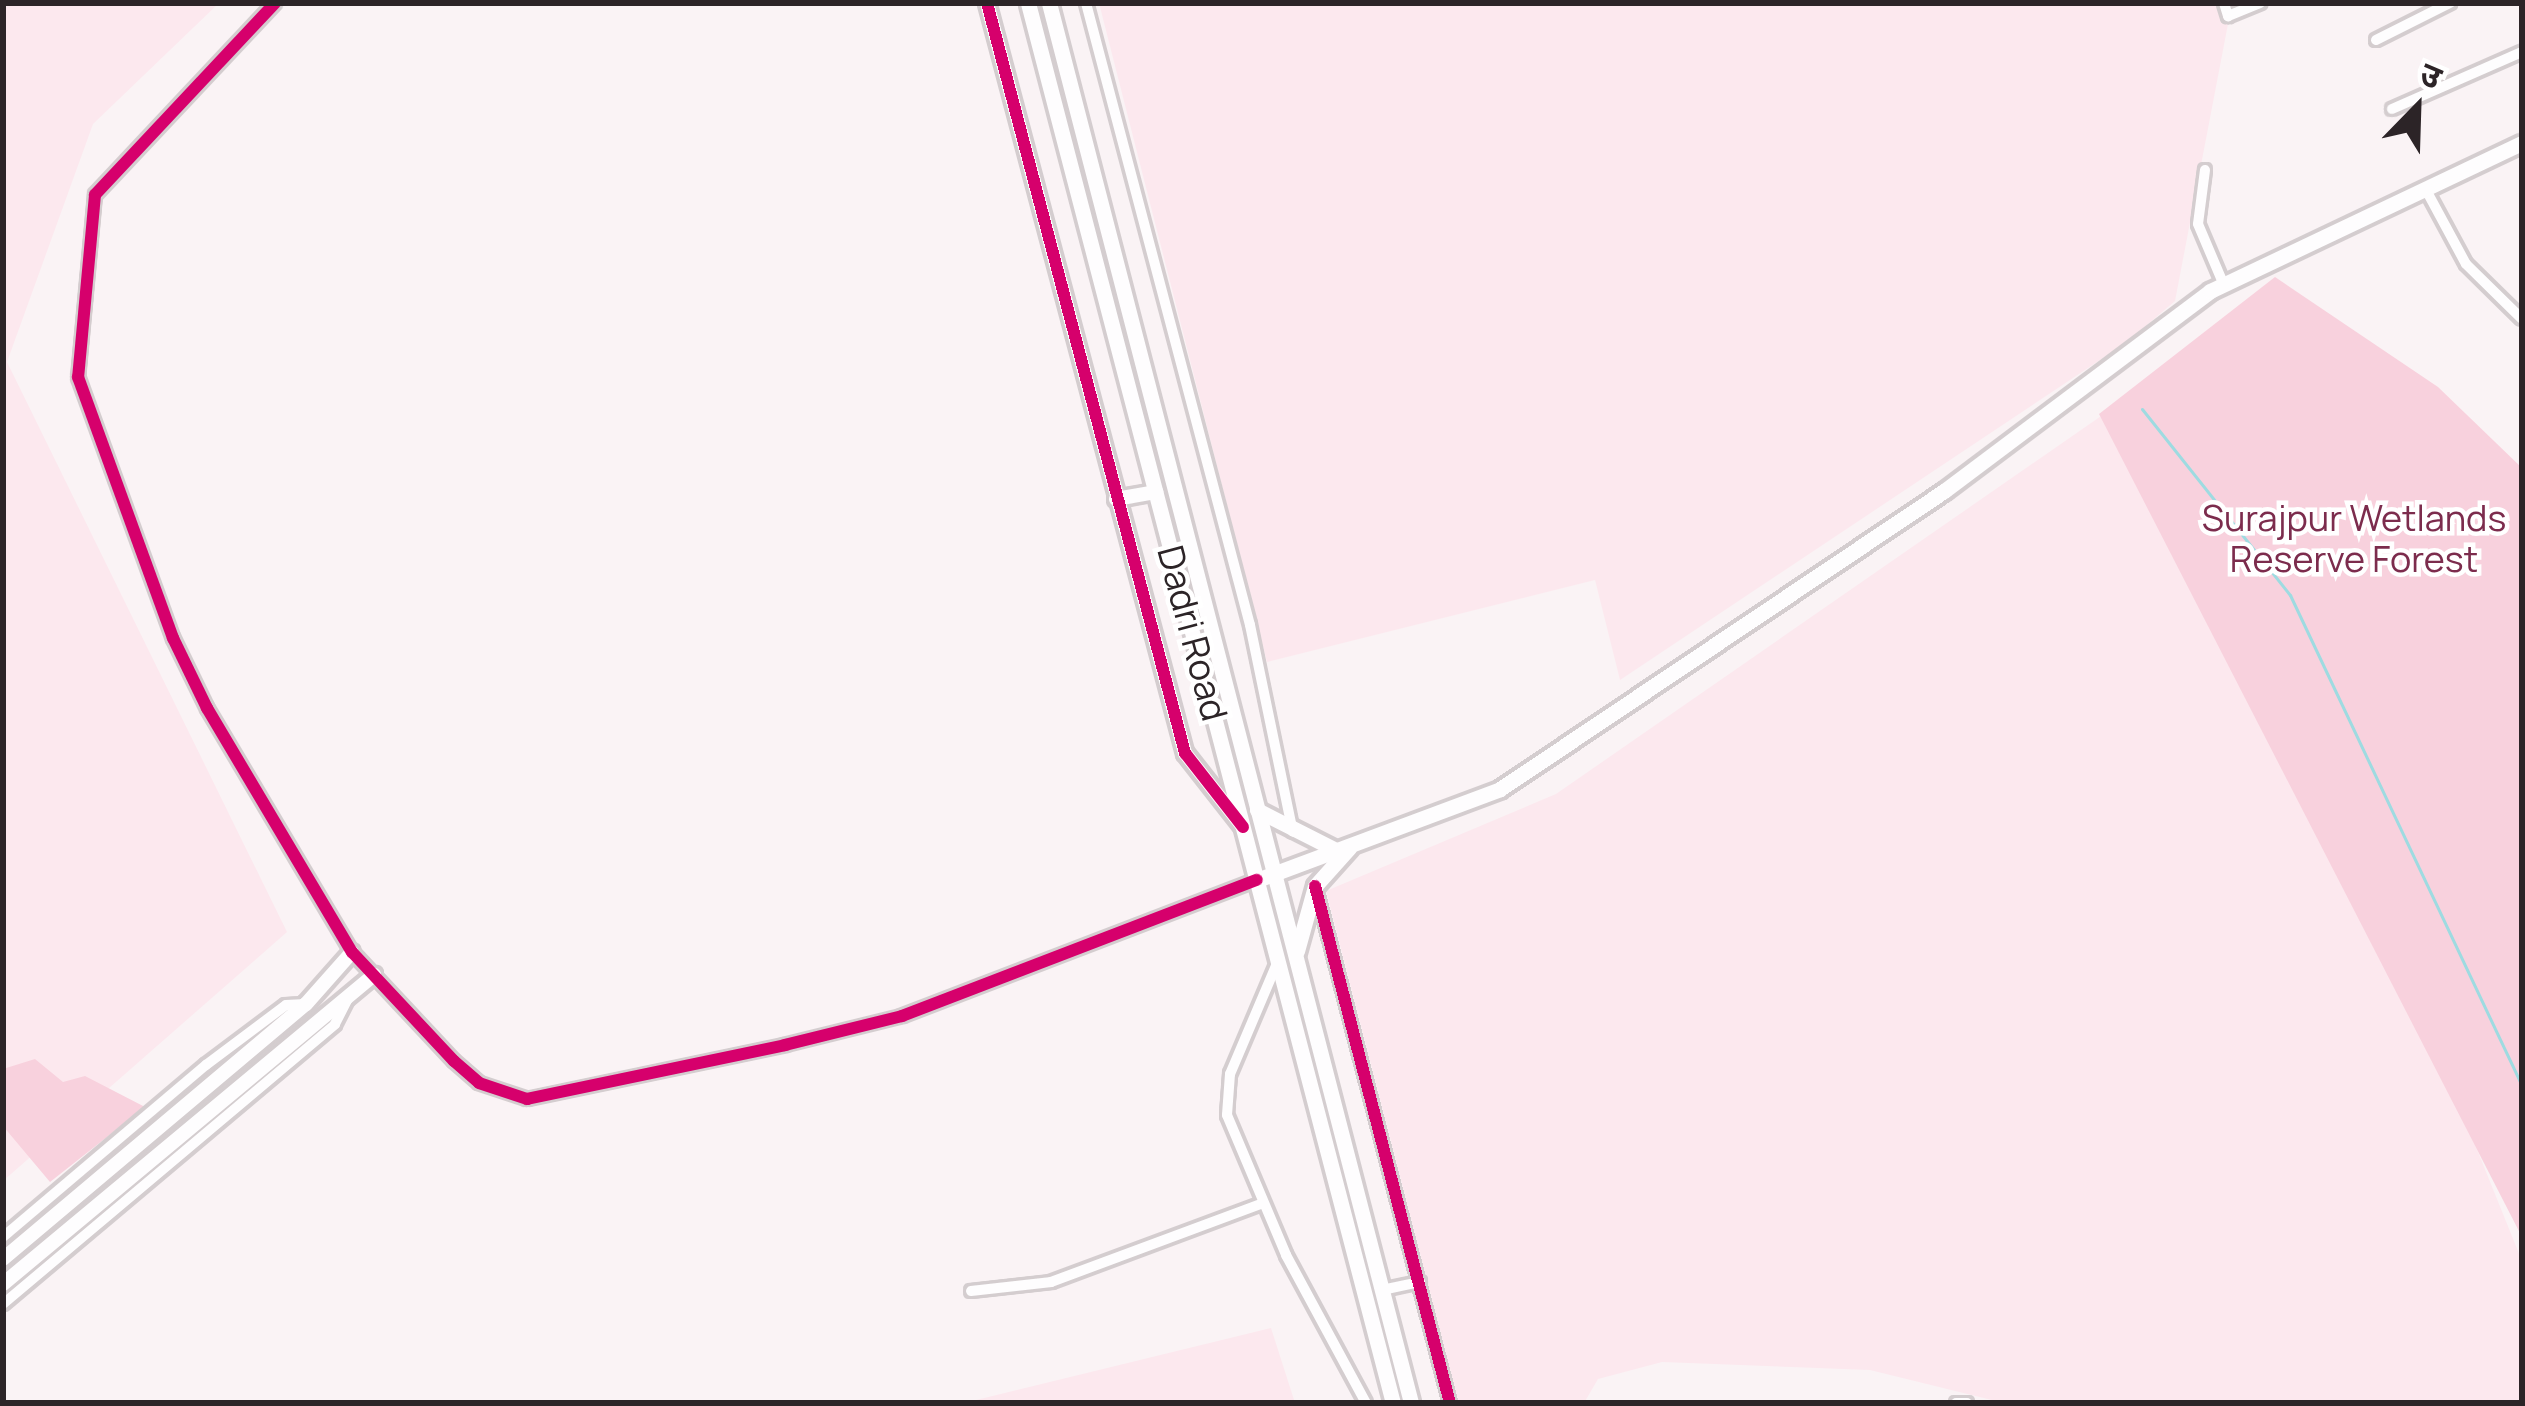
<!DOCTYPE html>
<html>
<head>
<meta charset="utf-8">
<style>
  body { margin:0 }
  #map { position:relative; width:2525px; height:1406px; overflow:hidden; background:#faf3f5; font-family:Manrope,"Noto Sans Devanagari",sans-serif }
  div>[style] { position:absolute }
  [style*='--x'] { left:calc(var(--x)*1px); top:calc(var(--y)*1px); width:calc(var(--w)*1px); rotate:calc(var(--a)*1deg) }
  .built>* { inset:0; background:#fce8ee }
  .green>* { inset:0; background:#f8d1dd }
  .stream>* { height:3px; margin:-1.5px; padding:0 1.5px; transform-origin:1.5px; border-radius:1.5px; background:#9edbe1 }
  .roads { filter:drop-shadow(3px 0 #d4cdcf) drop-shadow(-3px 0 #d4cdcf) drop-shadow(0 3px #d4cdcf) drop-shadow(0 -3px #d4cdcf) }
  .minor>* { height:10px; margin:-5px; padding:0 5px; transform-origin:5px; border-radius:5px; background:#fefdfe }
  .tertiary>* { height:14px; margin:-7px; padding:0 7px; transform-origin:7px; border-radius:7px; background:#fefdfe }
  .secondary>* { height:15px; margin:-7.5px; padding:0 7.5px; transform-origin:7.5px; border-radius:7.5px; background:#fefdfe }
  .cycleway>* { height:12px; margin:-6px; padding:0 6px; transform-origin:6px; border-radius:6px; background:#d6006c }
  span { translate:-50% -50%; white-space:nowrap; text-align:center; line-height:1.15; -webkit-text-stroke:9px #fff; paint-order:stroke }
  .park-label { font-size:36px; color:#7c2c4d }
  .street-label { font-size:36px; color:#2c2427 }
  .frame { position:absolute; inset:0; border:6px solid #2c2427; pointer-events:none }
  .north { position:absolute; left:2357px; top:48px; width:120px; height:120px; -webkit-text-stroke:9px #fff; paint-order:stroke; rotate:23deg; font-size:33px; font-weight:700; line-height:48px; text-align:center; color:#2c2427 }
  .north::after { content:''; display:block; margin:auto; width:42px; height:54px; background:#2c2427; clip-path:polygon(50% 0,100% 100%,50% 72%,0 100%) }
</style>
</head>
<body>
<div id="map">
  <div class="built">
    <div style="clip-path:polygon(3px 3px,219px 3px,93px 124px,7px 362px,287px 932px,3px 1181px)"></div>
    <div style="clip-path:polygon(1099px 3px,2232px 3px,2175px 301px,2127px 342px,1620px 680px,1595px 580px,1267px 662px)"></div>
    <div style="clip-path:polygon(2117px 405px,2253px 594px,2522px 1261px,2522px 1403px,2004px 1403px,1870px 1370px,1662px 1362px,1598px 1379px,1584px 1403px,1459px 1403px,1326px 891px,1556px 794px)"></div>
    <div style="clip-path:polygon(1271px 1328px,1295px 1403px,964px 1403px)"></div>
  </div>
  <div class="green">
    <div style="clip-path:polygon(2275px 277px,2438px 387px,2522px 468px,2522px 1237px,2099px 414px)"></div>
    <div style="clip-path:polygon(35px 1059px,63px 1082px,85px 1076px,145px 1107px,50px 1182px,3px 1126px,3px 1069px)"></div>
  </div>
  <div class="stream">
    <div style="--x:2142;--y:409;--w:238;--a:51.5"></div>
    <div style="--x:2290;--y:595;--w:543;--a:64.71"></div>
  </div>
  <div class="roads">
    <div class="minor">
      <div style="--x:275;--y:3;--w:263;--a:133.2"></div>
      <div style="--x:95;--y:195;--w:183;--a:95.3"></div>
      <div style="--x:78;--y:377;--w:278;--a:70"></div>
      <div style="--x:173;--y:638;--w:78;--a:64.1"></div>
      <div style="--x:207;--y:708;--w:284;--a:59.3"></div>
      <div style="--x:352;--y:952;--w:149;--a:46.9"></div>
      <div style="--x:454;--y:1061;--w:33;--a:41"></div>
      <div style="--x:479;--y:1083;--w:51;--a:18.4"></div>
      <div style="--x:527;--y:1099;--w:264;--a:-11.8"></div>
      <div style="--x:785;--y:1045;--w:121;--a:-13.9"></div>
      <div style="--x:902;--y:1016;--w:380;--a:-21"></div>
      <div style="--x:1086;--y:3;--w:643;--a:75.23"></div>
      <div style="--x:1250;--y:625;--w:211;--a:78.3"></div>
      <div style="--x:2224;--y:3;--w:14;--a:73"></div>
      <div style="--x:2228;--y:16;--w:35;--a:-22"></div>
      <div style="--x:2376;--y:40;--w:83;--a:-26.6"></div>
      <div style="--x:2392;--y:109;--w:142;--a:-23.7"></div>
      <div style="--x:2205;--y:170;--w:54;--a:97.4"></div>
      <div style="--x:2198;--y:224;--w:64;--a:67"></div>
      <div style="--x:2425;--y:188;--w:86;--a:61.7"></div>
      <div style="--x:2466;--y:264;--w:78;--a:44.5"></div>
      <div style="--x:1316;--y:889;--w:531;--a:75.39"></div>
      <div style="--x:1278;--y:961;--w:123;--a:113"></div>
      <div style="--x:1230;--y:1074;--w:41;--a:94.2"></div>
      <div style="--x:1227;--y:1115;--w:152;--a:67.1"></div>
      <div style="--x:1286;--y:1255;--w:168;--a:61.6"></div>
      <div style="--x:3;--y:1237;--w:266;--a:-40.3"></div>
      <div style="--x:206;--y:1065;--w:100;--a:-36.9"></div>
      <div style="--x:286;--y:1005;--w:20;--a:-3"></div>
      <div style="--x:1382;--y:1290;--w:39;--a:-12"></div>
      <div style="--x:971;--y:1291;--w:81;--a:-6.4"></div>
      <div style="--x:1051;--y:1282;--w:224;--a:-20.4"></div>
      <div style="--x:3;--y:1304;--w:434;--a:-40.1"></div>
      <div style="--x:335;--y:1024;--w:30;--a:-63"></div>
      <div style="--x:1956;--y:1403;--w:11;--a:0"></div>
    </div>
    <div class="tertiary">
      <div style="--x:987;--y:3;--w:776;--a:75.21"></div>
      <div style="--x:1185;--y:753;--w:94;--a:51.9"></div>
      <div style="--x:1116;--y:499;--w:41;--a:-9.9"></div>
      <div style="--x:3;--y:1259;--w:396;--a:-40.1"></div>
      <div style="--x:306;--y:1004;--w:69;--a:-48.5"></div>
      <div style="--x:3;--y:1284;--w:483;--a:-39.8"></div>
    </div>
    <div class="secondary">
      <div style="--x:1028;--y:3;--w:1447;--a:75.39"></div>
      <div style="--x:1049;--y:3;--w:1446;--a:75.5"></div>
      <div style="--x:1257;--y:810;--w:86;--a:26.9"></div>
      <div style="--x:1257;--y:880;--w:259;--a:-20.5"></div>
      <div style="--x:1500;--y:789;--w:535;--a:-33.87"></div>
      <div style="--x:1944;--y:491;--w:333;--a:-36.9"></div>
      <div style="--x:2210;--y:291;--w:345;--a:-25.4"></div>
      <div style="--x:1297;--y:951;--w:67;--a:-74.5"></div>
      <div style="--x:1315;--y:886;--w:52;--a:-48.1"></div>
    </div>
  </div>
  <div class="cycleway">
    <div style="--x:275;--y:3;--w:263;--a:133.2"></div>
    <div style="--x:95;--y:195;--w:183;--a:95.3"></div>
    <div style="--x:78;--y:377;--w:278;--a:70"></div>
    <div style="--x:173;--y:638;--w:78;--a:64.1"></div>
    <div style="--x:207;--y:708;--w:284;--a:59.3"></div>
    <div style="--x:352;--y:952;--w:149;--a:46.9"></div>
    <div style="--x:454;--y:1061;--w:33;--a:41"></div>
    <div style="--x:479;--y:1083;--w:51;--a:18.4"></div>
    <div style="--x:527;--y:1099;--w:264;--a:-11.8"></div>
    <div style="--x:785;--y:1045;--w:121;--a:-13.9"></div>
    <div style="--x:902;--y:1016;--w:380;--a:-21"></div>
    <div style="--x:987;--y:3;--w:776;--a:75.21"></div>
    <div style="--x:1185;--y:753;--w:94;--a:51.9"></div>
    <div style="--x:1315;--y:886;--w:534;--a:75.37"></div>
  </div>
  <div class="park-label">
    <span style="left:2354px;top:538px">Surajpur Wetlands<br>Reserve Forest</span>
  </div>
  <div class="street-label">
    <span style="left:1193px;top:633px;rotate:75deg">Dadri Road</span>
  </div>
  <div class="frame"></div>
  <div class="north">उ</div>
</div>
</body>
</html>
